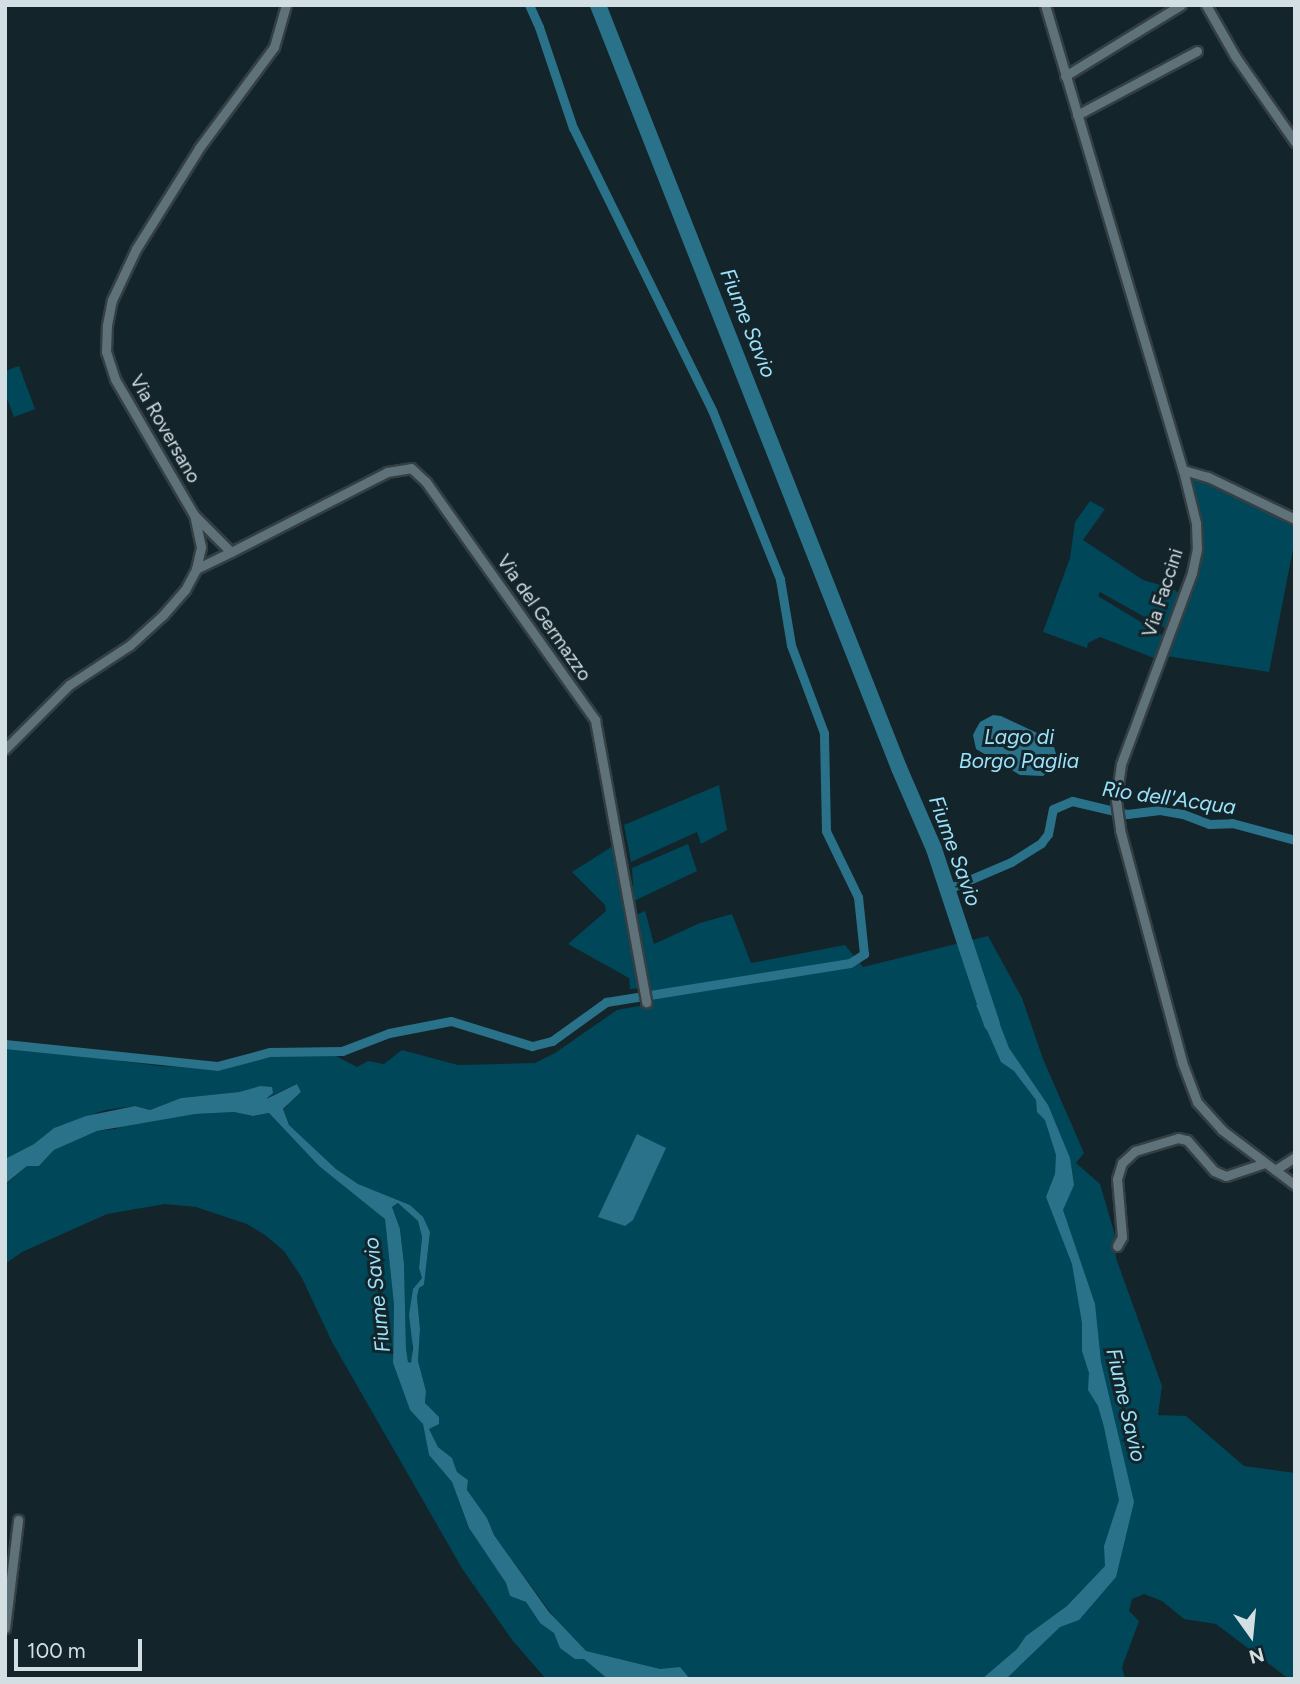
<!DOCTYPE html>
<html>
<head>
<meta charset="utf-8">
<style>
  body { margin:0 }
  #map { position:relative; width:1300px; height:1684px; overflow:hidden; background:#13242a; font-family:Figtree,sans-serif }
  div>[style] { position:absolute }
  [style*='--x'] { left:calc(var(--x)*1px); top:calc(var(--y)*1px); width:calc(var(--w)*1px); rotate:calc(var(--a)*1deg) }
  .green>* { inset:0; background:#004759 }
  .water>* { inset:0; background:#297289 }
  .canal>* { height:9px; margin:-4.5px; padding:0 4.5px; transform-origin:4.5px; border-radius:4.5px; background:#297289 }
  .river>* { height:16px; margin:-8px; padding:0 8px; transform-origin:8px; border-radius:8px; background:#297289 }
  .roads { filter:drop-shadow(2px 0 #343f44) drop-shadow(-2px 0 #343f44) drop-shadow(0 2px #343f44) drop-shadow(0 -2px #343f44) }
  .minor>* { height:9px; margin:-4.5px; padding:0 4.5px; transform-origin:4.5px; border-radius:4.5px; background:#5f7279 }
  span { translate:-50% -50%; white-space:nowrap; text-align:center; line-height:1.15; -webkit-text-stroke:6px #13242a; paint-order:stroke }
  .street-label { font-size:19px; color:#d4dfe3 }
  .water-label { font-size:21px; color:#9ce2fa; font-style:italic }
  .frame { position:absolute; inset:0; border:7px solid #d4dfe3; pointer-events:none }
  .north { position:absolute; left:1216px; top:1600px; width:70px; height:70px; -webkit-text-stroke:5px #13242a; paint-order:stroke; rotate:165deg; font-size:19px; font-weight:700; line-height:28px; text-align:center; color:#d4dfe3 }
  .north::after { content:''; display:block; margin:auto; width:24px; height:32px; background:#d4dfe3; clip-path:polygon(50% 0,100% 100%,50% 72%,0 100%) }
  .scale { position:absolute; left:14px; top:1639px; width:128px; height:32px; box-sizing:border-box; border:4px solid #d4dfe3; border-top:0; padding-left:9px; font-size:21px; line-height:24px; white-space:nowrap; color:#d4dfe3; -webkit-text-stroke:5px #13242a; paint-order:stroke }
</style>
</head>
<body>
<div id="map">
  <div class="green">
    <div style="clip-path:polygon(19px 366px,35px 409px,14px 417px,5px 393px,5px 371px)"></div>
    <div style="clip-path:polygon(1198px 478px,1295px 524px,1295px 539px,1269px 672px,1166px 656px,1201px 563px,1202px 536px,1191px 485px,1192px 480px)"></div>
    <div style="clip-path:polygon(1090px 501px,1105px 509px,1083px 540px,1143px 580px,1174px 589px,1179px 594px,1166px 629px,1100px 592px,1098px 596px,1164px 636px,1154px 658px,1100px 637px,1088px 643px,1087px 648px,1043px 632px,1070px 558px,1075px 522px)"></div>
    <div style="clip-path:polygon(719px 785px,727px 830px,701px 844px,697px 832px,631px 862px,624px 825px)"></div>
    <div style="clip-path:polygon(688px 844px,697px 871px,634px 901px,632px 868px)"></div>
    <div style="clip-path:polygon(613px 846px,617px 847px,630px 918px,645px 911px,654px 944px,700px 923px,732px 914px,751px 963px,845px 945px,863px 967px,988px 936px,1022px 998px,1043px 1059px,1084px 1153px,1076px 1163px,1100px 1184px,1115px 1235px,1116px 1258px,1162px 1386px,1158px 1415px,1186px 1416px,1244px 1466px,1295px 1473px,1295px 1679px,1289px 1679px,1216px 1624px,1184px 1619px,1162px 1601px,1144px 1594px,1132px 1599px,1129px 1611px,1139px 1621px,1122px 1667px,1125px 1679px,546px 1679px,513px 1641px,463px 1570px,332px 1342px,302px 1278px,284px 1251px,265px 1235px,247px 1224px,196px 1207px,165px 1204px,107px 1214px,22px 1252px,5px 1264px,5px 1185px,27px 1166px,39px 1166px,54px 1150px,97px 1131px,116px 1129px,123px 1124px,195px 1114px,234px 1112px,253px 1116px,269px 1113px,319px 1166px,385px 1218px,394px 1305px,393px 1363px,410px 1410px,423px 1423px,429px 1455px,452px 1482px,469px 1528px,506px 1583px,510px 1596px,526px 1602px,540px 1623px,556px 1620px,494px 1535px,487px 1518px,467px 1490px,468px 1480px,457px 1472px,452px 1458px,438px 1447px,428px 1428px,432px 1414px,425px 1403px,426px 1391px,418px 1361px,420px 1328px,417px 1297px,419px 1288px,424px 1285px,430px 1232px,410px 1205px,358px 1184px,336px 1169px,289px 1125px,283px 1110px,301px 1092px,297px 1084px,264px 1099px,260px 1086px,239px 1092px,181px 1098px,150px 1110px,135px 1106px,105px 1110px,54px 1128px,34px 1144px,5px 1159px,5px 1046px,160px 1066px,218px 1069px,276px 1056px,334px 1055px,357px 1067px,368px 1061px,384px 1064px,402px 1050px,458px 1065px,535px 1063px,555px 1053px,617px 1010px,650px 1004px,649px 987px,630px 989px,629px 978px,568px 944px,606px 911px,605px 905px,572px 872px)"></div>
    <div style="clip-path:polygon(399px 1203px,418px 1221px,422px 1237px,419px 1268px,422px 1278px,413px 1289px,412px 1363px,408px 1363px,406px 1349px,404px 1264px,400px 1229px,392px 1207px)"></div>
  </div>
  <div class="water">
    <div style="clip-path:polygon(993px 715px,1001px 716px,1052px 740px,1056px 754px,1049px 771px,1043px 776px,1020px 775px,976px 749px,973px 735px,976px 729px,980px 722px)"></div>
    <div style="clip-path:polygon(992px 1004px,1009px 1048px,1048px 1105px,1070px 1158px,1074px 1185px,1063px 1210px,1095px 1304px,1101px 1362px,1134px 1502px,1116px 1577px,1079px 1620px,1060px 1627px,1006px 1679px,982px 1679px,1017px 1649px,1026px 1636px,1067px 1606px,1105px 1566px,1104px 1546px,1119px 1500px,1104px 1427px,1098px 1406px,1088px 1390px,1089px 1373px,1082px 1351px,1082px 1323px,1072px 1264px,1046px 1197px,1055px 1174px,1056px 1155px,1045px 1120px,1037px 1112px,1036px 1100px,1014px 1071px,1001px 1062px,976px 1005px)"></div>
    <div style="clip-path:polygon(evenodd,297px 1084px,301px 1092px,283px 1109px,289px 1125px,336px 1169px,358px 1184px,410px 1205px,423px 1217px,430px 1232px,424px 1285px,419px 1288px,417px 1297px,420px 1329px,418px 1361px,426px 1391px,425px 1403px,439px 1417px,439px 1424px,429px 1429px,438px 1447px,452px 1458px,457px 1472px,468px 1480px,467px 1490px,487px 1518px,494px 1535px,549px 1612px,586px 1651px,660px 1669px,680px 1667px,690px 1679px,608px 1679px,584px 1659px,575px 1659px,560px 1648px,554px 1633px,540px 1623px,526px 1602px,510px 1596px,506px 1583px,469px 1528px,452px 1482px,429px 1455px,423px 1424px,410px 1410px,393px 1363px,394px 1305px,385px 1219px,319px 1166px,269px 1113px,253px 1116px,234px 1112px,195px 1114px,97px 1131px,54px 1150px,39px 1166px,27px 1166px,5px 1184px,5px 1159px,34px 1144px,54px 1128px,86px 1116px,135px 1106px,150px 1110px,181px 1098px,239px 1092px,260px 1086px,272px 1087px,273px 1093px,266px 1099px,297px 1084px,398px 1203px,418px 1221px,422px 1237px,419px 1268px,422px 1278px,413px 1289px,409px 1315px,413px 1348px,411px 1363px,408px 1362px,406px 1349px,404px 1264px,400px 1229px,392px 1207px,398px 1203px)"></div>
    <div style="clip-path:polygon(637px 1134px,666px 1148px,633px 1220px,625px 1226px,598px 1217px)"></div>
  </div>
  <div class="canal">
    <div style="--x:948;--y:889;--w:69;--a:-23.2"></div>
    <div style="--x:1011;--y:862;--w:36;--a:-32"></div>
    <div style="--x:1041;--y:843;--w:11;--a:-52"></div>
    <div style="--x:1048;--y:834;--w:25;--a:-79"></div>
    <div style="--x:1053;--y:809;--w:21;--a:-23"></div>
    <div style="--x:1072;--y:801;--w:57;--a:13.3"></div>
    <div style="--x:1127;--y:814;--w:33;--a:-7"></div>
    <div style="--x:1160;--y:810;--w:23;--a:10"></div>
    <div style="--x:1183;--y:814;--w:28;--a:21"></div>
    <div style="--x:1209;--y:824;--w:23;--a:-2"></div>
    <div style="--x:1232;--y:823;--w:65;--a:15.1"></div>
    <div style="--x:5;--y:1044;--w:213;--a:5.9"></div>
    <div style="--x:217;--y:1066;--w:55;--a:-14.8"></div>
    <div style="--x:270;--y:1052;--w:72;--a:-0.8"></div>
    <div style="--x:342;--y:1051;--w:50;--a:-21"></div>
    <div style="--x:389;--y:1033;--w:63;--a:-11"></div>
    <div style="--x:451;--y:1021;--w:85;--a:17.2"></div>
    <div style="--x:532;--y:1046;--w:21;--a:-14"></div>
    <div style="--x:552;--y:1041;--w:67;--a:-35.8"></div>
    <div style="--x:606;--y:1002;--w:247;--a:-9.1"></div>
    <div style="--x:850;--y:963;--w:17;--a:-33"></div>
    <div style="--x:864;--y:954;--w:57;--a:-96"></div>
    <div style="--x:858;--y:897;--w:73;--a:-115.9"></div>
    <div style="--x:826;--y:831;--w:98;--a:-91.2"></div>
    <div style="--x:824;--y:733;--w:94;--a:-110.6"></div>
    <div style="--x:791;--y:645;--w:67;--a:-99.5"></div>
    <div style="--x:780;--y:579;--w:182;--a:-111.9"></div>
    <div style="--x:712;--y:410;--w:314;--a:-116.2"></div>
    <div style="--x:573;--y:128;--w:107;--a:-108.6"></div>
    <div style="--x:539;--y:27;--w:24;--a:-114"></div>
  </div>
  <div class="river">
    <div style="--x:598;--y:5;--w:820;--a:68.47"></div>
    <div style="--x:899;--y:768;--w:88;--a:66.6"></div>
    <div style="--x:934;--y:849;--w:184;--a:71.7"></div>
  </div>
  <div class="roads">
    <div class="minor">
      <div style="--x:1045;--y:5;--w:485;--a:73.5"></div>
      <div style="--x:1183;--y:470;--w:55;--a:76.2"></div>
      <div style="--x:1196;--y:523;--w:26;--a:88"></div>
      <div style="--x:1197;--y:549;--w:25;--a:102"></div>
      <div style="--x:1192;--y:573;--w:204;--a:110.4"></div>
      <div style="--x:1121;--y:764;--w:36;--a:98"></div>
      <div style="--x:1116;--y:800;--w:30;--a:82"></div>
      <div style="--x:1120;--y:830;--w:240;--a:75"></div>
      <div style="--x:1182;--y:1062;--w:43;--a:69.4"></div>
      <div style="--x:1197;--y:1102;--w:38;--a:48"></div>
      <div style="--x:1222;--y:1130;--w:91;--a:37"></div>
      <div style="--x:1206;--y:5;--w:59;--a:60.4"></div>
      <div style="--x:1235;--y:56;--w:105;--a:55.1"></div>
      <div style="--x:1065;--y:76;--w:136;--a:-31.5"></div>
      <div style="--x:1077;--y:115;--w:136;--a:-28.1"></div>
      <div style="--x:1183;--y:470;--w:26;--a:16"></div>
      <div style="--x:1208;--y:477;--w:97;--a:25.8"></div>
      <div style="--x:195;--y:516;--w:51;--a:45"></div>
      <div style="--x:231;--y:552;--w:175;--a:-27.1"></div>
      <div style="--x:387;--y:472;--w:24;--a:-9"></div>
      <div style="--x:411;--y:468;--w:21;--a:43"></div>
      <div style="--x:426;--y:482;--w:292;--a:54.6"></div>
      <div style="--x:595;--y:720;--w:287;--a:79.7"></div>
      <div style="--x:196;--y:569;--w:39;--a:-26"></div>
      <div style="--x:5;--y:749;--w:91;--a:-45"></div>
      <div style="--x:69;--y:685;--w:73;--a:-33.3"></div>
      <div style="--x:130;--y:645;--w:45;--a:-42.3"></div>
      <div style="--x:163;--y:615;--w:33;--a:-49"></div>
      <div style="--x:185;--y:590;--w:24;--a:-62"></div>
      <div style="--x:196;--y:569;--w:23;--a:-77"></div>
      <div style="--x:201;--y:547;--w:33;--a:-102"></div>
      <div style="--x:194;--y:515;--w:157;--a:-120.2"></div>
      <div style="--x:115;--y:379;--w:28;--a:-108"></div>
      <div style="--x:106;--y:352;--w:27;--a:-88"></div>
      <div style="--x:107;--y:325;--w:25;--a:-79"></div>
      <div style="--x:112;--y:300;--w:56;--a:-64.8"></div>
      <div style="--x:136;--y:249;--w:119;--a:-58"></div>
      <div style="--x:199;--y:148;--w:126;--a:-53.4"></div>
      <div style="--x:274;--y:47;--w:44;--a:-74.1"></div>
      <div style="--x:1275;--y:1170;--w:24;--a:-33"></div>
      <div style="--x:1117;--y:1246;--w:10;--a:-61"></div>
      <div style="--x:1122;--y:1237;--w:58;--a:-94.9"></div>
      <div style="--x:1117;--y:1179;--w:17;--a:-73"></div>
      <div style="--x:1122;--y:1163;--w:18;--a:-43"></div>
      <div style="--x:1135;--y:1151;--w:45;--a:-16.8"></div>
      <div style="--x:1178;--y:1138;--w:9;--a:13"></div>
      <div style="--x:1187;--y:1140;--w:41;--a:48.9"></div>
      <div style="--x:1214;--y:1171;--w:13;--a:23"></div>
      <div style="--x:1226;--y:1176;--w:41;--a:-18.4"></div>
      <div style="--x:5;--y:1628;--w:109;--a:-83.1"></div>
    </div>
  </div>
  <div class="street-label">
    <span style="left:165px;top:429px;rotate:60deg">Via Roversano</span>
    <span style="left:1163px;top:593px;rotate:-72deg">Via Faccini</span>
    <span style="left:544px;top:618px;rotate:55deg">Via del Germazzo</span>
  </div>
  <div class="water-label">
    <span style="left:748px;top:323px;rotate:68deg">Fiume Savio</span>
    <span style="left:1019px;top:749px">Lago di<br>Borgo Paglia</span>
    <span style="left:1169px;top:798px;rotate:8deg">Rio dell'Acqua</span>
    <span style="left:955px;top:851px;rotate:70deg">Fiume Savio</span>
    <span style="left:377px;top:1295px;rotate:-96deg">Fiume Savio</span>
    <span style="left:1126px;top:1405px;rotate:77deg">Fiume Savio</span>
  </div>
  <div class="frame"></div>
  <div class="north">N</div>
  <div class="scale">100 m</div>
</div>
</body>
</html>
